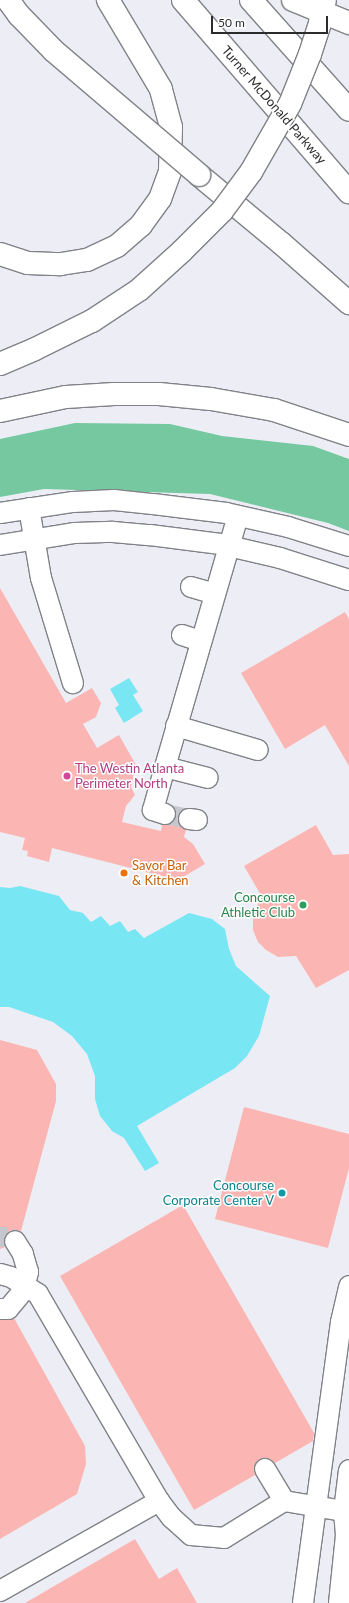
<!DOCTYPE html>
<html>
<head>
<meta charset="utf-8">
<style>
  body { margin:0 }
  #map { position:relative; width:349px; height:1603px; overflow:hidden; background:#edeef5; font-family:Lato,sans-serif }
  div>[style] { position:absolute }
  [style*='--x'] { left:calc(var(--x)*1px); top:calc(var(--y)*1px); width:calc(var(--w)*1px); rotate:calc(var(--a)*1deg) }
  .forest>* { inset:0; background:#75c89f }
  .water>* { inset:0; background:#79e6f4 }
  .building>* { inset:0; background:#fbb5b3 }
  .minor-tunnel>* { height:20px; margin-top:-10px; transform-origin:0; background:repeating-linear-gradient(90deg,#c6c7cd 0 20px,transparent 0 30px) }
  .roads { filter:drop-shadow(1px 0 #818288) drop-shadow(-1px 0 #818288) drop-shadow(0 1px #818288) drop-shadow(0 -1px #818288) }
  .minor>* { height:20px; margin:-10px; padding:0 10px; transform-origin:10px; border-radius:10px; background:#fff }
  .highway>* { height:22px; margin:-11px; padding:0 11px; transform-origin:11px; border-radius:11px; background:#fff }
  .bridges { filter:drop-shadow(1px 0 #818288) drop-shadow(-1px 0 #818288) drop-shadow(0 1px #818288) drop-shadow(0 -1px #818288) }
  .highway-bridge>* { height:22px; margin:-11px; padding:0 11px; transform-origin:11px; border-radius:11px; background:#fff }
  .dots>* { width:11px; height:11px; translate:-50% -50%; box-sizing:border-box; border:2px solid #fff; border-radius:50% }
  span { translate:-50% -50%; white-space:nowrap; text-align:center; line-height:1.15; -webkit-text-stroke:3px #fff; paint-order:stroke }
  .street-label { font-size:13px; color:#2b2b2e }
  .hotel-label { font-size:13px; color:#b23c85 }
  .left { translate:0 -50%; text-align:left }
  .food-label { font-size:13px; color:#c56008 }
  .leisure-label { font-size:13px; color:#27864d }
  .right { translate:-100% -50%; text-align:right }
  .culture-label { font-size:13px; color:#0d838f }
  .scale { position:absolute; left:211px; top:16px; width:117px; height:18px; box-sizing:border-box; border:2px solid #2b2b2e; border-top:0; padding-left:5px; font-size:12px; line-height:14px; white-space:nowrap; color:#2b2b2e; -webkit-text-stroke:3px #fff; paint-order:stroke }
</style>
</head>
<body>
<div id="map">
  <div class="forest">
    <div style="clip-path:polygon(75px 423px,170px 424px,222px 436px,313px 446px,349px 459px,349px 531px,328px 523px,210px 494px,44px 489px,0 497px,0 439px)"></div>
  </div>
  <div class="water">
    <div style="clip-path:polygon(129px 678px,138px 692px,133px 695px,143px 711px,124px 723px,115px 708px,119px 705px,110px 689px)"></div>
    <div style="clip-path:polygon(20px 886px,59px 896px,70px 910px,83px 913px,91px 922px,101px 916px,110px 926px,120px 921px,128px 932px,135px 929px,144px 938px,189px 913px,212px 919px,225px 929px,229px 949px,236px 966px,270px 996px,259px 1036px,247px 1056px,235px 1068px,137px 1126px,159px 1163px,145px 1171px,124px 1138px,112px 1131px,100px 1116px,95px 1099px,95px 1076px,87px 1054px,72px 1036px,53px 1022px,9px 1007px,0 1007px,0 887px,10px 888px)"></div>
  </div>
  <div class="building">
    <div style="clip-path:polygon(0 588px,66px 703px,92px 688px,101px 703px,96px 717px,83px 724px,97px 748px,119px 735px,136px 765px,131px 787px,135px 795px,126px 806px,122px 822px,161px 831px,162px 825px,172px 823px,176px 814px,179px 815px,179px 824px,186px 830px,184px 837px,193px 844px,205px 864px,178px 880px,52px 848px,49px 862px,27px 856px,28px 851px,22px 850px,25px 838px,0 832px)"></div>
    <div style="clip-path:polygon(345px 612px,349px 619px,349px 766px,325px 725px,285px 749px,241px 673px)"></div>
    <div style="clip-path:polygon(316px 825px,333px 855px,349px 854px,349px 970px,316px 988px,296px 956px,278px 957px,266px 950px,258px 942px,253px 930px,253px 918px,255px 909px,262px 897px,244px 866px)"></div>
    <div style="clip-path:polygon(0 1040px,37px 1050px,56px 1084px,56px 1101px,21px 1231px,15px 1230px,9px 1231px,5px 1236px,5px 1247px,0 1249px)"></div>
    <div style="clip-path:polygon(244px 1107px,349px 1134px,349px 1168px,328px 1248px,215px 1219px)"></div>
    <div style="clip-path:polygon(183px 1205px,314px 1433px,313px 1441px,275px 1463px,271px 1459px,265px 1458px,259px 1459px,254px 1469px,255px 1475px,194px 1510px,60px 1276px)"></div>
    <div style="clip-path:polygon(14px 1318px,85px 1446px,86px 1464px,77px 1494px,0 1539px,0 1320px)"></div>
    <div style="clip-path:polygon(135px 1539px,159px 1579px,177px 1568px,197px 1603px,25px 1603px)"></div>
  </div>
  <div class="minor-tunnel">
    <div style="--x:165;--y:814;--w:25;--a:12"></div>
    <div style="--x:0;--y:1237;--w:8;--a:0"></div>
    <div style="--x:8;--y:1237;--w:8;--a:30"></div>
  </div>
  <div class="roads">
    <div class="minor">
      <div style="--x:29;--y:508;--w:71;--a:80.3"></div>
      <div style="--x:41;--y:578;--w:110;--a:73.1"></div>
      <div style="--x:0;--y:513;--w:74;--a:-8.6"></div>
      <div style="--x:73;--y:502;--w:41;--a:-2.8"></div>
      <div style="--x:114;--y:500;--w:39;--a:6"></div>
      <div style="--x:153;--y:504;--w:74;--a:7"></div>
      <div style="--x:226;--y:513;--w:64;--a:12.7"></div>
      <div style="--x:288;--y:527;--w:64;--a:17.3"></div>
      <div style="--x:0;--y:545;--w:76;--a:-9.1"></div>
      <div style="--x:75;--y:533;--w:38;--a:-2"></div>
      <div style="--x:113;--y:532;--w:37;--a:5"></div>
      <div style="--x:150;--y:535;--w:71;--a:7.3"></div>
      <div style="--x:220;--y:544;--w:62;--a:13.1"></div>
      <div style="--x:280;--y:558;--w:72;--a:17.7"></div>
      <div style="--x:191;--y:587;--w:25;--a:16"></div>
      <div style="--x:182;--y:635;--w:20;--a:18"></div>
      <div style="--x:176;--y:726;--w:85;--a:16.3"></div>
      <div style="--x:165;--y:767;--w:261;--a:-73.8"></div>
      <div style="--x:165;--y:814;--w:13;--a:-162"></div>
      <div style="--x:153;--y:810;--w:45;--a:-74.4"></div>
      <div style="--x:165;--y:767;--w:44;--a:14.3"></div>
      <div style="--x:189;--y:819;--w:8;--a:7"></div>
      <div style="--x:0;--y:1274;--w:11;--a:15"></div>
      <div style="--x:11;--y:1277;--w:32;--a:32"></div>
      <div style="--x:38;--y:1294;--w:240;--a:59.7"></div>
      <div style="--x:0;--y:1309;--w:8;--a:0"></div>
      <div style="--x:8;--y:1309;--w:23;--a:-50"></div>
      <div style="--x:23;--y:1291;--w:20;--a:-75"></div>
      <div style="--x:28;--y:1272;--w:19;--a:-106"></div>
      <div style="--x:23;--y:1254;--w:15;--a:-122"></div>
      <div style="--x:265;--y:1469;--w:37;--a:59"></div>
      <div style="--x:0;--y:1591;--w:183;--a:-29.5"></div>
      <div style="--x:159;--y:1501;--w:20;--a:53"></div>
      <div style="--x:171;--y:1517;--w:27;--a:42"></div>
      <div style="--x:191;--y:1535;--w:33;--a:5"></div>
      <div style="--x:224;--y:1538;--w:70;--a:-31.7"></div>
      <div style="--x:284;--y:1501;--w:61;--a:9.5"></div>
      <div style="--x:303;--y:1603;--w:284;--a:-82.3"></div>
      <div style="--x:341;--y:1322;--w:37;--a:-77"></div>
      <div style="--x:339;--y:1603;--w:68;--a:-84.1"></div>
      <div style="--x:346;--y:1535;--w:24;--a:-95"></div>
      <div style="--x:344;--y:1511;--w:41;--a:-83"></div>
    </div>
    <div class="highway">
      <div style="--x:183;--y:0;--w:254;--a:49.2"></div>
      <div style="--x:251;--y:0;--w:147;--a:48.3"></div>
      <div style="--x:199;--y:175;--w:107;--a:39.7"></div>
      <div style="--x:281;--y:243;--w:91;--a:41.4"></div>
      <div style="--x:0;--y:254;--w:29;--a:18"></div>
      <div style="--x:28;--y:263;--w:33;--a:2"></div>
      <div style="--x:61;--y:264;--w:26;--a:-9"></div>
      <div style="--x:87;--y:260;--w:33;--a:-25"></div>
      <div style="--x:117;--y:246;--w:32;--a:-41"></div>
      <div style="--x:141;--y:225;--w:32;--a:-54"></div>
      <div style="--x:160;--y:199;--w:30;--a:-70"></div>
      <div style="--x:170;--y:171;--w:44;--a:-88.7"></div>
      <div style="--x:171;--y:127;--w:39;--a:-105"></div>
      <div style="--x:161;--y:89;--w:104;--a:-120.8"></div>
      <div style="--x:0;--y:411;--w:67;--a:-12"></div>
      <div style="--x:66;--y:397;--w:48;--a:-3.6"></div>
      <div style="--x:114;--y:394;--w:45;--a:0"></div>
      <div style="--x:159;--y:394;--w:52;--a:5.5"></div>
      <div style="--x:211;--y:399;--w:64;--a:9.9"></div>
      <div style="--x:274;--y:410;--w:79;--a:18.4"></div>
    </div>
  </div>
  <div class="bridges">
    <div class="highway-bridge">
      <div style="--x:8;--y:0;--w:19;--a:54"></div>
      <div style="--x:19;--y:15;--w:50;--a:45.8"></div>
      <div style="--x:54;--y:51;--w:191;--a:40.5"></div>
      <div style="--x:293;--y:0;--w:61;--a:22.3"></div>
      <div style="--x:0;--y:364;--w:38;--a:-23"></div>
      <div style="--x:35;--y:349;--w:64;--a:-26.2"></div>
      <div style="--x:92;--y:321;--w:56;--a:-33.4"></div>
      <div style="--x:139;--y:290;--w:58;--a:-42.2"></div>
      <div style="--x:182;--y:251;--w:57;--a:-45"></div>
      <div style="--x:222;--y:211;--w:49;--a:-53.4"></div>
      <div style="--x:251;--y:172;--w:78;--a:-60.2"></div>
      <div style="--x:290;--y:104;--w:54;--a:-68.2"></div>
      <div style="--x:310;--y:54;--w:33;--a:-72"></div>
      <div style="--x:320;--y:23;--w:24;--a:-78"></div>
    </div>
  </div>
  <div class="dots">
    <div style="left:67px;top:776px;background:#d1479c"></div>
    <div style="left:124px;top:873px;background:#e8710a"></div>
    <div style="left:303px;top:905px;background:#2e9e5b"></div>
    <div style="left:282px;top:1193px;background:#0f9aa8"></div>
  </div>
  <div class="street-label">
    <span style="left:274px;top:105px;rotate:49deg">Turner McDonald Parkway</span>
  </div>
  <div class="hotel-label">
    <span class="left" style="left:75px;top:776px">The Westin Atlanta<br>Perimeter North</span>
  </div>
  <div class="food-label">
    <span class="left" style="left:132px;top:873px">Savor Bar<br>&amp; Kitchen</span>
  </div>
  <div class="leisure-label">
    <span class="right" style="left:295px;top:905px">Concourse<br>Athletic Club</span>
  </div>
  <div class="culture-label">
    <span class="right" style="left:274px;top:1193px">Concourse<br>Corporate Center V</span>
  </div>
  <div class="scale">50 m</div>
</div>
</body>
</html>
